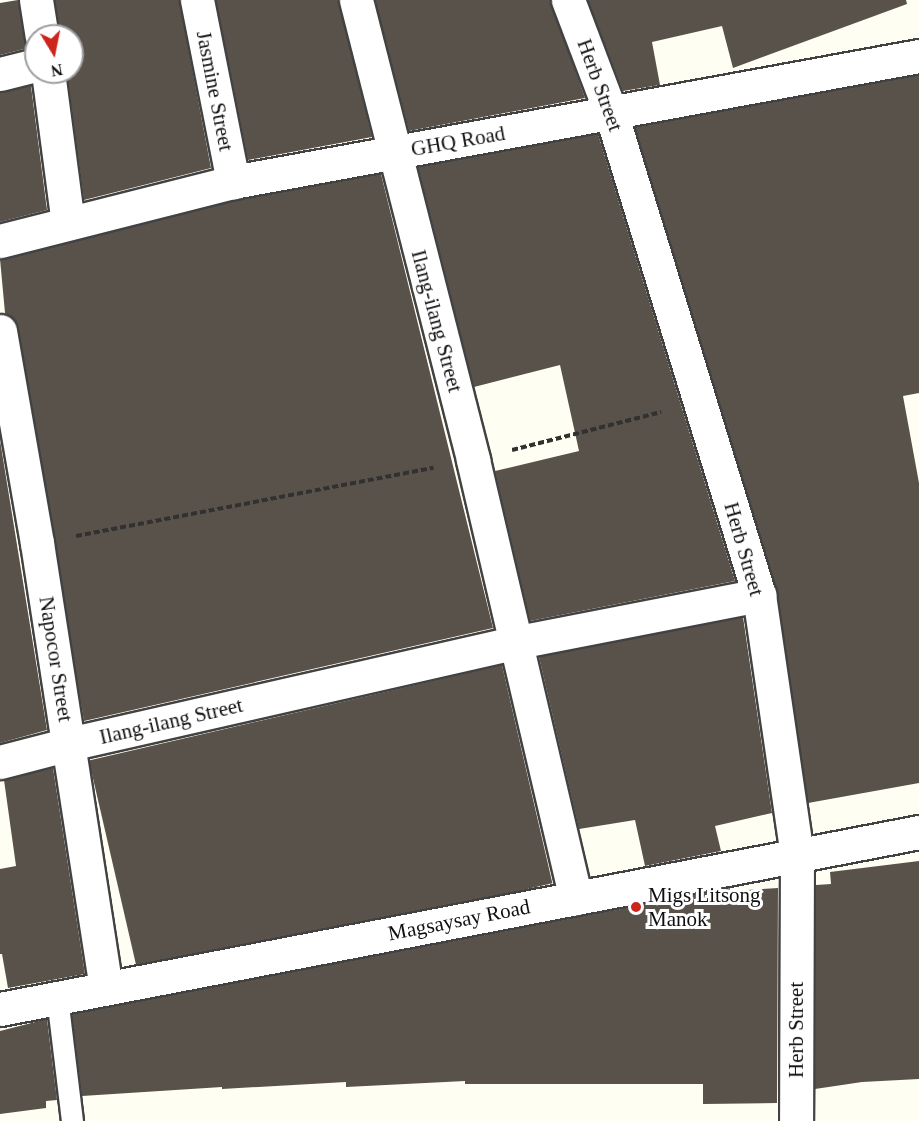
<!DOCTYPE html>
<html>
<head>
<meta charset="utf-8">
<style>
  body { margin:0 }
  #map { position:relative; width:919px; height:1121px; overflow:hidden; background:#fffef2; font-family:Georgia,serif }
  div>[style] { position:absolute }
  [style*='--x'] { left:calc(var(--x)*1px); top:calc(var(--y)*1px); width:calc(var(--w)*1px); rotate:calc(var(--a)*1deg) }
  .building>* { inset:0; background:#59524b; transform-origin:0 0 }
  .path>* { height:4px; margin-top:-2px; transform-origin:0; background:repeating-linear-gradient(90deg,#313131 0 6px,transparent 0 9px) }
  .roads { filter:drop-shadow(2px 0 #424242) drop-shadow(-2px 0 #424242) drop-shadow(0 2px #424242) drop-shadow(0 -2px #424242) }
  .service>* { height:21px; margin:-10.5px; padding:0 10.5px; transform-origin:10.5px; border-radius:10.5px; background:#fff }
  .minor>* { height:33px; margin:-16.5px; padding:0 16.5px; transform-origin:16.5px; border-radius:16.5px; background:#fff }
  .tertiary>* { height:33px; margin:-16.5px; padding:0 16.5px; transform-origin:16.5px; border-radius:16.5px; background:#fff }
  .dots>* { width:16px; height:16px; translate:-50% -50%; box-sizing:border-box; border:3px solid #fff; border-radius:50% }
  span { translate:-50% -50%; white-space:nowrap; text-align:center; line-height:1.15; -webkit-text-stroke:6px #fff; paint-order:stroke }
  .street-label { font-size:21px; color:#0f0f0f }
  .poi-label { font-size:21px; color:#0f0f0f }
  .left { translate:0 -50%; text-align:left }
  .north { position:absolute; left:24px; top:24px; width:60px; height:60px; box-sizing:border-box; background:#fff; border:2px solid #9f9f9f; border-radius:50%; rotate:170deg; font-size:16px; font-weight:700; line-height:24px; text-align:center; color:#0f0f0f }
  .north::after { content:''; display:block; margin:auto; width:21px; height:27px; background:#cc251b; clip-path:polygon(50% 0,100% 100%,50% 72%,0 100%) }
</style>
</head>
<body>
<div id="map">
  <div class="building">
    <div style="clip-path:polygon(18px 0,24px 39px,28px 48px,0 55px,0 3px)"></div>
    <div style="clip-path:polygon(55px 0,179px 0,211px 168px,84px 200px,67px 72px,72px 72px,72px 36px,60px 36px)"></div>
    <div style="clip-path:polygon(216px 0,338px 0,372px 137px,248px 160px)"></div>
    <div style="clip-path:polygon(375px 0,550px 0,585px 98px,409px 131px)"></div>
    <div style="clip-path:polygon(588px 0,906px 0,907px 4px,733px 68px,722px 26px,652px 42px,660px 85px,623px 91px)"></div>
    <div style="clip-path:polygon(919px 75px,919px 393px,903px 396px,919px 483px,919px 783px,808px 803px,777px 590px,635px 127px)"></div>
    <div style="clip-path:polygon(31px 86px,47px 210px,0 222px,0 92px)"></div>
    <div style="clip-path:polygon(598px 134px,735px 581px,530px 621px,495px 471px,579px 451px,560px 365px,474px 387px,418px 167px)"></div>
    <div style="clip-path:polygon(381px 174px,493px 628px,84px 721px,18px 328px,14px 319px,5px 313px,0 259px,237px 200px)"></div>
    <div style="clip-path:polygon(0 440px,47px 730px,0 743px)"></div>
    <div style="clip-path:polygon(743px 617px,772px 813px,715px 826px,721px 851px,645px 866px,635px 820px,579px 829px,539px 657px)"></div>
    <div style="left:502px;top:665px;width:224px;height:424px;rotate:77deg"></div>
    <div style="clip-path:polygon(53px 768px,85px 974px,8px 988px,2px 954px,0 954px,0 869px,16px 866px,4px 780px)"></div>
    <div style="clip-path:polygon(919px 861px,919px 1079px,862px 1082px,815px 1089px,816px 885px,831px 884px,830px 872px)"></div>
    <div style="clip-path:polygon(730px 888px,730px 891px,778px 888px,777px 1103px,703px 1104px,703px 1084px,465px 1084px,465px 1081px,346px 1087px,346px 1082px,222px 1089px,222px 1087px,82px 1096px,72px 1014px)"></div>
    <div style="clip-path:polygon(47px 1019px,57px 1100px,46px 1101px,46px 1108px,0 1114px,0 1031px)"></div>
  </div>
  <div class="path">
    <div style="--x:512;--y:450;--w:154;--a:-14.3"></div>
    <div style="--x:76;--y:536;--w:364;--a:-10.8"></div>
  </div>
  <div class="roads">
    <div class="service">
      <div style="--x:57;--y:997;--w:125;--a:83.1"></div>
    </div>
    <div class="minor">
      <div style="--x:36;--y:0;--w:36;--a:81"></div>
      <div style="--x:197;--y:0;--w:186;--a:78.8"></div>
      <div style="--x:356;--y:0;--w:475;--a:75.7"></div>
      <div style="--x:473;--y:460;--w:450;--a:76.8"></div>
      <div style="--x:568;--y:0;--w:121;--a:69.2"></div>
      <div style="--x:611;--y:113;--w:504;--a:72.93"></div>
      <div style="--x:759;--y:595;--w:263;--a:81.7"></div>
      <div style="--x:797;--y:855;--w:266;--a:90.2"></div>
      <div style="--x:48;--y:72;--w:152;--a:82.5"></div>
      <div style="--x:0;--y:74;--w:37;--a:-14"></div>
      <div style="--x:0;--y:241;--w:240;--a:-14.2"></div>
      <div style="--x:233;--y:182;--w:697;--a:-10.41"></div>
      <div style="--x:0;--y:331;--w:215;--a:80.1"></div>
      <div style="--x:37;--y:543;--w:449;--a:81.2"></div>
      <div style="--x:0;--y:762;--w:71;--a:-14.6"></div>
      <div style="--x:69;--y:744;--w:460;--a:-12.8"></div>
      <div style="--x:518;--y:642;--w:246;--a:-11"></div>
    </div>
    <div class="tertiary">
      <div style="--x:0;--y:1009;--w:936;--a:-10.9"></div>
    </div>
  </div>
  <div class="dots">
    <div style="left:636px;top:907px;background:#cc251b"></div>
  </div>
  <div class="street-label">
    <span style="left:600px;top:85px;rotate:70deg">Herb Street</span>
    <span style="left:215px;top:91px;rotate:79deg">Jasmine Street</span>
    <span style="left:458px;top:141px;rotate:-10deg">GHQ Road</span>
    <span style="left:437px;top:321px;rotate:75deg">Ilang-ilang Street</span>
    <span style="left:744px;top:549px;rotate:74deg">Herb Street</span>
    <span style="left:56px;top:659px;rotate:81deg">Napocor Street</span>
    <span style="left:171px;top:721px;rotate:-13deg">Ilang-ilang Street</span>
    <span style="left:459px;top:920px;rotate:-11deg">Magsaysay Road</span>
    <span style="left:796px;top:1030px;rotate:-90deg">Herb Street</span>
  </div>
  <div class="poi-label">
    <span class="left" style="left:648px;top:907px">Migs Litsong<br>Manok</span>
  </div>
  <div class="north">N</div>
</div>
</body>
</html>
